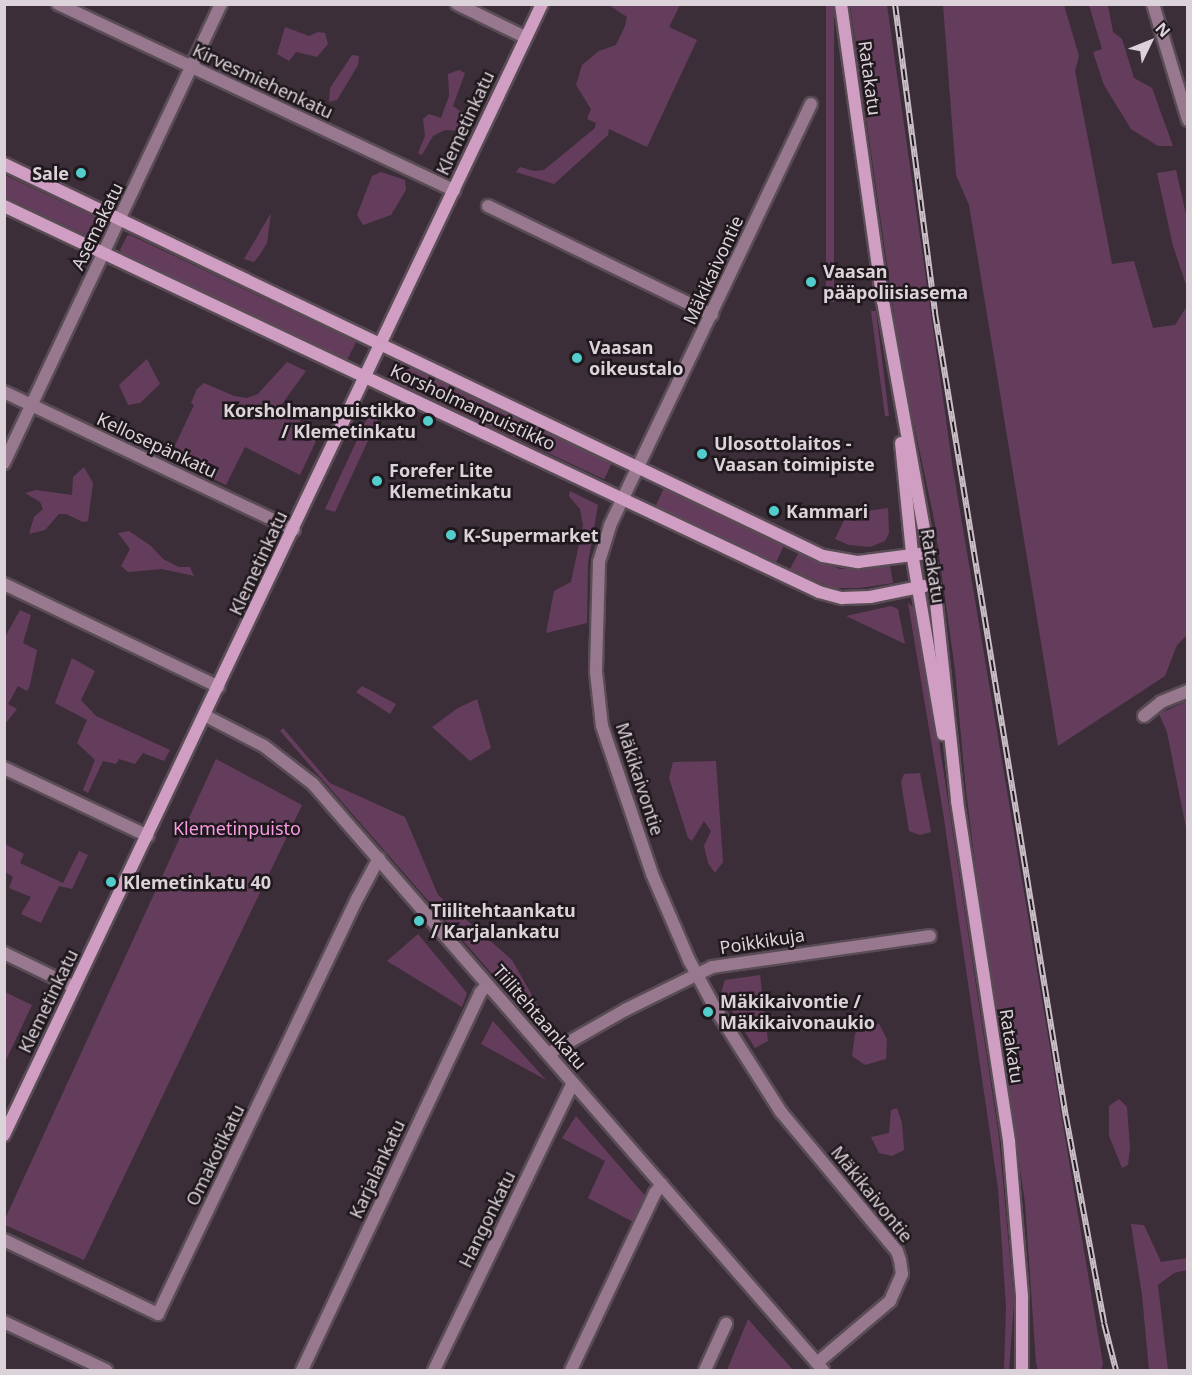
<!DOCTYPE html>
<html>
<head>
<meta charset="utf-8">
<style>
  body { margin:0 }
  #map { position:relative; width:1192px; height:1375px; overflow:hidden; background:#3c2e38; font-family:"Noto Sans",sans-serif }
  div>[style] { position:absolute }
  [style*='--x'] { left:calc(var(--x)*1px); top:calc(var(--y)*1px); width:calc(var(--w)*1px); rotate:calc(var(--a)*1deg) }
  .green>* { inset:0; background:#653d5c; transform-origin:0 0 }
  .roads { filter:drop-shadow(2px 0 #594c55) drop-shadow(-2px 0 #594c55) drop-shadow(0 2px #594c55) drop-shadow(0 -2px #594c55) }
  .street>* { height:12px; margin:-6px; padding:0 6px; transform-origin:6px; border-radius:6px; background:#97788e }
  .secondary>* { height:12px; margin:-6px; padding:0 6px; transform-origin:6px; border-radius:6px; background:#cf9ec2 }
  .rail>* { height:6px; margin-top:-3px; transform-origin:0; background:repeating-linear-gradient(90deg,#1f181d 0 11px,#cabfc7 0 22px); box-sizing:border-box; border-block:2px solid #cabfc7 }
  .dots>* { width:16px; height:16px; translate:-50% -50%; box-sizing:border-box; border:3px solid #1f181d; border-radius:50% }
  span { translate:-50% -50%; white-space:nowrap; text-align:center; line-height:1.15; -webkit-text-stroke:5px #1f181d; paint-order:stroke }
  .street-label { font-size:18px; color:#dcd2d9 }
  .poi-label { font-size:18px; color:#dcd2d9; font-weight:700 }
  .right { translate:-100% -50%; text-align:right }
  .left { translate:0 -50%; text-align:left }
  .park-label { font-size:18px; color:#f99ce3 }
  .frame { position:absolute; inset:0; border:6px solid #dcd2d9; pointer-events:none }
  .north { position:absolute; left:1120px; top:12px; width:60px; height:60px; -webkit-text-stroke:4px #1f181d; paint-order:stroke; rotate:47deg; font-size:16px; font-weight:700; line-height:24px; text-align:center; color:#dcd2d9 }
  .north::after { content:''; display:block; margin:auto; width:21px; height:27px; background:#dcd2d9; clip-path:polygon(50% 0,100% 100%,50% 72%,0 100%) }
</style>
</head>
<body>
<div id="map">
  <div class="green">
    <div style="clip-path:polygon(609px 5px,680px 5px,669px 27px,697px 40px,647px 147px,609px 129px,608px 135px,595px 147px,554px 184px,516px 172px,520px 167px,534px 171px,544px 170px,595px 128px,596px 123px,587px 119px,591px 109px,576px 85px,582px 65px,599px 51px,616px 45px,625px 26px,627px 17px)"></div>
    <div style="left:826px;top:5px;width:8px;height:297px"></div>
    <div style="clip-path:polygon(850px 5px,887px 5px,953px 469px,1103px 1364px,1101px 1370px,1038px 1370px,1036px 1363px,1025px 1203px,979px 894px,966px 791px,955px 670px,934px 519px,901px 363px)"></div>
    <div style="clip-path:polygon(943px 5px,1064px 5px,1079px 56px,1075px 71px,1112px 264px,1134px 261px,1153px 328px,1175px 325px,1187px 306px,1187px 639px,1186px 636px,1177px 645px,1165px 676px,1058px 746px,969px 205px,956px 175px)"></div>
    <div style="clip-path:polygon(1089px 5px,1108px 5px,1113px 32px,1122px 39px,1134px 78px,1152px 88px,1173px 146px,1158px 146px,1131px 129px,1104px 85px,1093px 52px,1102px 49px)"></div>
    <div style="clip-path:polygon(285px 27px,309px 36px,318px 32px,325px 33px,328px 44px,317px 57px,296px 52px,289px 61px,277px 54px)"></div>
    <div style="clip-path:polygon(352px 55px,359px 56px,358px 65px,337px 100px,329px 102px,330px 88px)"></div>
    <div style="clip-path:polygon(459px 70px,465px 73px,453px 106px,468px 117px,467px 126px,460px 131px,445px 130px,433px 136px,422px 155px,418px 153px,425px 136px,423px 119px,429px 114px,441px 118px,449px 96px,448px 74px)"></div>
    <div style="clip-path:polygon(1176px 170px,1187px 219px,1187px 288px,1173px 246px,1157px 173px)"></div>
    <div style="clip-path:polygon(381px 172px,405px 180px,406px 190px,391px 215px,363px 225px,357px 215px,372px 176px)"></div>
    <div style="clip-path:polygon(5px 175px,101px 220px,95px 237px,92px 238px,5px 197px)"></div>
    <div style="clip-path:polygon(271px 213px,267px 243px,259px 256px,254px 262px,244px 259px)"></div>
    <div style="clip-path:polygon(130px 235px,356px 342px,347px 360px,122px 253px,120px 250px,127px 236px)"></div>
    <div style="clip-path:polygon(871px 311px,876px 311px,889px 416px,885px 416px)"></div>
    <div style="clip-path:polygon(147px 359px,160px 384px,140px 403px,128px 405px,119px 385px)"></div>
    <div style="left:396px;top:360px;width:239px;height:20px;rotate:25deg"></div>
    <div style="clip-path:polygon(287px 362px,306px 371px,279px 408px,302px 416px,297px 431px,316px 441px,300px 475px,245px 447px,226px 485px,169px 458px,194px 405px,191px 403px,197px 389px,204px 383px,234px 396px,247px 398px,258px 394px)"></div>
    <div style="clip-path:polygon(377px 403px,389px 406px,384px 417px,378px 419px,335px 512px,325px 509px,369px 414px)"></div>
    <div style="clip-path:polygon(84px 467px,93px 483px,88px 521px,83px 522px,66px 514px,59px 514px,45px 530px,29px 534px,34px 517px,43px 509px,40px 502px,25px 493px,36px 490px,72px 495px,73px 477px)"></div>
    <div style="left:664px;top:488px;width:133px;height:20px;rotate:25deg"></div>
    <div style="clip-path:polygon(570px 491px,598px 505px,588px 563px,587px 623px,546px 633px,554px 591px,571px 582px,583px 525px,580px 509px,569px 496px)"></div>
    <div style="clip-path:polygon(888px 508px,889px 533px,885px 541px,870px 547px,849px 545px,835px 539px,847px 514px)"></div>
    <div style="clip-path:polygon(129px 531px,151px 546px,163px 559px,179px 567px,190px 567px,194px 576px,162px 569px,128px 572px,121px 566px,130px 549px,118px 533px)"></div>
    <div style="clip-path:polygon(799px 552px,840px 569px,890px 565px,893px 583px,860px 588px,832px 588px,790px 569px)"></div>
    <div style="clip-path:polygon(908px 603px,918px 611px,925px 649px,999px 1137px,1014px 1302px,1009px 1370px,1004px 1370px,1006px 1307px,998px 1188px,943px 812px)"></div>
    <div style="clip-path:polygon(891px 606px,898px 609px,905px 644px,846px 616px)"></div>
    <div style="clip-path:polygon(20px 610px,31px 615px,23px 643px,37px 650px,30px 685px,27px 691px,18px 686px,8px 704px,17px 709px,5px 724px,5px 637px)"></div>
    <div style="clip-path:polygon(72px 658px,95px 671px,81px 700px,96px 716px,170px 750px,164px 761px,143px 753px,135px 764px,119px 759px,116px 764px,103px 761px,88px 793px,83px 790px,95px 760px,77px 743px,87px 720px,55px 703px)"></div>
    <div style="clip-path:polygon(362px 686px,396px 704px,390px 714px,356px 692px)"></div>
    <div style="clip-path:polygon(477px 699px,491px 748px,470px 761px,432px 727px,458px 708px)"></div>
    <div style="clip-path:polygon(1187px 701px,1187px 833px,1167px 732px,1159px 714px)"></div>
    <div style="clip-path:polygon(283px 728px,330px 783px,405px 817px,438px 895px,512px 960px,555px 1036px,552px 1039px,547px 1037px,280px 731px)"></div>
    <div style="clip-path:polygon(216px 759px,302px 805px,84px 1260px,5px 1225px,5px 1219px)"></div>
    <div style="clip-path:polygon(716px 761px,723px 862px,715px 873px,708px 863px,704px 846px,711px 831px,704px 821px,692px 841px,688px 838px,669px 778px,673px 762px)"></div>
    <div style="clip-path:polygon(920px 773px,931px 832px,920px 835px,909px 831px,901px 782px,904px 774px)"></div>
    <div style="clip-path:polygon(5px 844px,24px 854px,20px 863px,63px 883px,79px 851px,88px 855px,72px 889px,59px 886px,41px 923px,21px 914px,31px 897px,9px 888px,13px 877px,5px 872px)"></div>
    <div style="clip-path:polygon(418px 934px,467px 993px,462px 1007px,387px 961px)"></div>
    <div style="clip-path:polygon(760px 975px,768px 1041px,755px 1048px,721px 993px,725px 980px)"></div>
    <div style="clip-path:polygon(5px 992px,32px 1005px,5px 1062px)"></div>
    <div style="clip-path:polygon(493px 1021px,546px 1080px,481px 1044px)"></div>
    <div style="clip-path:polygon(862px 1024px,879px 1024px,887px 1039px,886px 1059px,865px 1065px,852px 1056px,855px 1034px)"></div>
    <div style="clip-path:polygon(1119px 1099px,1127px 1107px,1130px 1148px,1128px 1165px,1122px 1168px,1109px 1136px,1109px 1106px)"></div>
    <div style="clip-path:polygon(897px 1108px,902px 1123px,904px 1150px,892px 1156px,879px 1153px,871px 1137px,889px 1133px,891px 1110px)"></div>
    <div style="clip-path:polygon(576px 1116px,647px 1198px,635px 1223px,588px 1198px,605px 1161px,562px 1138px)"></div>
    <div style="clip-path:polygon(1131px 1224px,1144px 1225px,1161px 1262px,1187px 1258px,1187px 1270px,1174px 1273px,1158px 1285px,1168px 1370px,1149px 1370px,1142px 1295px)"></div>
    <div style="clip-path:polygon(748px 1319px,793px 1370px,727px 1370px)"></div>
  </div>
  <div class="roads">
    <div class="street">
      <div style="--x:58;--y:4;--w:438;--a:25.2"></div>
      <div style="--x:457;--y:4;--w:76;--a:25.9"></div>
      <div style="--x:1153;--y:4;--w:121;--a:73.2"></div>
      <div style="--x:811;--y:104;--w:467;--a:115.5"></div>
      <div style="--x:610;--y:526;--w:38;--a:107"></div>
      <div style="--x:599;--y:562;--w:110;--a:91.6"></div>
      <div style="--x:596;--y:672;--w:54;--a:83.7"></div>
      <div style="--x:602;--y:726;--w:156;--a:71.3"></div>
      <div style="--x:652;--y:874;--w:94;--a:66.7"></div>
      <div style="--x:689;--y:960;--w:55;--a:61.6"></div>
      <div style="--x:715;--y:1008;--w:123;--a:57.6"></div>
      <div style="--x:781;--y:1112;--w:181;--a:50.2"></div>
      <div style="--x:897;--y:1251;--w:9;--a:72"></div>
      <div style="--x:900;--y:1260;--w:14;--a:82"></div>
      <div style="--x:902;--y:1274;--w:30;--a:114"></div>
      <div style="--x:890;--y:1301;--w:96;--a:139.7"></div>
      <div style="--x:488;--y:206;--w:249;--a:25.9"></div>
      <div style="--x:4;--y:392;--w:321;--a:25.4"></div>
      <div style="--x:4;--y:463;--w:508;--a:-64.7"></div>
      <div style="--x:4;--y:584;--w:238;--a:25.6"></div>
      <div style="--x:206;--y:716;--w:65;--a:27.3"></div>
      <div style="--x:264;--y:746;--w:62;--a:37.8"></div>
      <div style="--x:313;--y:784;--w:777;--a:48.97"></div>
      <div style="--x:1144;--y:716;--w:22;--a:-39"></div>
      <div style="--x:1161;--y:702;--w:29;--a:-22"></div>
      <div style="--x:4;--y:768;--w:159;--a:25.3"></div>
      <div style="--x:4;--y:953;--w:78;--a:25.9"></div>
      <div style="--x:548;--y:1054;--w:89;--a:-29.7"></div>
      <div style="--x:625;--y:1010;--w:97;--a:-26.3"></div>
      <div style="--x:712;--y:967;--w:220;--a:-8.1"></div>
      <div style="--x:4;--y:1240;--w:171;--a:25.7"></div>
      <div style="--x:158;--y:1314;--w:462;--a:-64.4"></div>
      <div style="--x:358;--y:897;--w:44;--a:-61.7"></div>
      <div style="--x:4;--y:1322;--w:113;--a:25.2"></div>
      <div style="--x:302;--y:1370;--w:417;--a:-64.7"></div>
      <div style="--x:480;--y:993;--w:11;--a:-49"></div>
      <div style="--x:434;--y:1370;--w:319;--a:-64.2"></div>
      <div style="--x:571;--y:1370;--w:196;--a:-64.6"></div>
      <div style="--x:655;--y:1193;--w:11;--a:-52"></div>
      <div style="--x:705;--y:1370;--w:51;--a:-65.5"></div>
    </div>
    <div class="secondary">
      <div style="--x:841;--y:4;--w:300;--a:82"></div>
      <div style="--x:883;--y:301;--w:288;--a:79.8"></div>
      <div style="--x:934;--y:584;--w:218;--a:83.9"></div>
      <div style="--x:957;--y:801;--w:344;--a:81.3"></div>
      <div style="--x:1009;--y:1141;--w:157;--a:85.2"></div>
      <div style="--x:1022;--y:1297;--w:73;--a:90"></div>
      <div style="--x:4;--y:164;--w:908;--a:25.58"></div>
      <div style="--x:823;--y:556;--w:36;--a:10"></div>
      <div style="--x:858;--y:562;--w:70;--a:-7.4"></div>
      <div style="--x:4;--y:206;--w:902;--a:25.34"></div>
      <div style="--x:819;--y:592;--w:24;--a:15"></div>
      <div style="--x:842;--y:598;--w:28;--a:-2"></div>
      <div style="--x:870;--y:597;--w:65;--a:-11.5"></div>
      <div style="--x:901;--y:443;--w:111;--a:84.3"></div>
      <div style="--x:912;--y:553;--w:184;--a:80.3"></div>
      <div style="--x:4;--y:1135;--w:1252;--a:-64.56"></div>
    </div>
  </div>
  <div class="rail">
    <div style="--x:895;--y:4;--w:312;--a:82.6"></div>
    <div style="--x:935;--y:313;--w:815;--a:80.75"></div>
    <div style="--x:1066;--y:1117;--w:209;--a:79.5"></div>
    <div style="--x:1104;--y:1323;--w:49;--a:75.7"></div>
  </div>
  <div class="dots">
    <div style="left:81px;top:173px;background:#53cdcb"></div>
    <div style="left:811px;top:282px;background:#53cdcb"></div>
    <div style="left:577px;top:358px;background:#53cdcb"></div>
    <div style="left:428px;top:421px;background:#53cdcb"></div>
    <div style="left:702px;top:454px;background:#53cdcb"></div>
    <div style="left:377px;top:481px;background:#53cdcb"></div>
    <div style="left:774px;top:511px;background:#53cdcb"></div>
    <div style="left:451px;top:535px;background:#53cdcb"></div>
    <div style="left:111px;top:882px;background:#53cdcb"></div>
    <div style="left:419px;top:921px;background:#53cdcb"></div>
    <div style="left:708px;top:1012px;background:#53cdcb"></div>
  </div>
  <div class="street-label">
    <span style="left:870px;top:78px;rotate:82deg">Ratakatu</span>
    <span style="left:263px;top:81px;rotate:25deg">Kirvesmiehenkatu</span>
    <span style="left:465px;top:123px;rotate:-65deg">Klemetinkatu</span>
    <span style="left:97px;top:226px;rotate:-64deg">Asemakatu</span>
    <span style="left:713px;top:270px;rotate:-65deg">Mäkikaivontie</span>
    <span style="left:473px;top:407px;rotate:25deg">Korsholmanpuistikko</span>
    <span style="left:157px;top:445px;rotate:25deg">Kellosepänkatu</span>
    <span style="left:258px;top:563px;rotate:-65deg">Klemetinkatu</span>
    <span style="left:933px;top:566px;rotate:81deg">Ratakatu</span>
    <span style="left:640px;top:779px;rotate:72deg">Mäkikaivontie</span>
    <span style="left:762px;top:941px;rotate:-9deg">Poikkikuja</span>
    <span style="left:48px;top:1001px;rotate:-64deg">Klemetinkatu</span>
    <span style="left:540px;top:1017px;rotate:49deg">Tiilitehtaankatu</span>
    <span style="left:1012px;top:1046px;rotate:81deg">Ratakatu</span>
    <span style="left:215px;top:1155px;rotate:-64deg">Omakotikatu</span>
    <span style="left:377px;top:1169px;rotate:-65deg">Karjalankatu</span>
    <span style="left:872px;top:1194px;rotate:51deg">Mäkikaivontie</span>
    <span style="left:487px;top:1219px;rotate:-64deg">Hangonkatu</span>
  </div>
  <div class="poi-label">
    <span class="right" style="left:69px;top:173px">Sale</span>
    <span class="left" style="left:823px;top:282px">Vaasan<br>pääpoliisiasema</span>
    <span class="left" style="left:589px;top:358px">Vaasan<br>oikeustalo</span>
    <span class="right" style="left:416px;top:421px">Korsholmanpuistikko<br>/ Klemetinkatu</span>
    <span class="left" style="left:714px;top:454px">Ulosottolaitos -<br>Vaasan toimipiste</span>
    <span class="left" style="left:389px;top:481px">Forefer Lite<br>Klemetinkatu</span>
    <span class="left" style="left:786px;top:511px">Kammari</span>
    <span class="left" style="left:463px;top:535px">K-Supermarket</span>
    <span class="left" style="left:123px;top:882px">Klemetinkatu 40</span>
    <span class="left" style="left:431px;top:921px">Tiilitehtaankatu<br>/ Karjalankatu</span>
    <span class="left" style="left:720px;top:1012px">Mäkikaivontie /<br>Mäkikaivonaukio</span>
  </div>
  <div class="park-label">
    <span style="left:237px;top:828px">Klemetinpuisto</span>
  </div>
  <div class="frame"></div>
  <div class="north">N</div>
</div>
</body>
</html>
